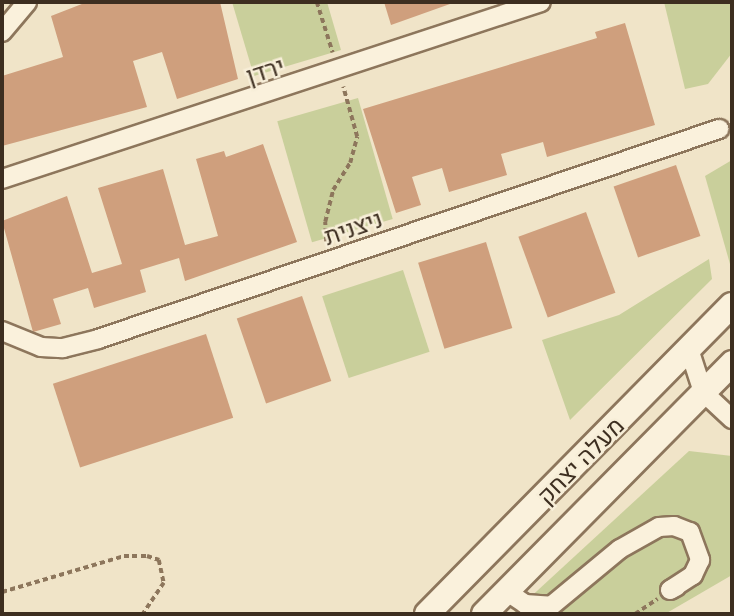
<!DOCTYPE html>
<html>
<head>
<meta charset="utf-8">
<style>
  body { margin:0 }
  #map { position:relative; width:734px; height:616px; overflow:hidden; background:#f0e4c8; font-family:"Playfair Display",Heebo,serif }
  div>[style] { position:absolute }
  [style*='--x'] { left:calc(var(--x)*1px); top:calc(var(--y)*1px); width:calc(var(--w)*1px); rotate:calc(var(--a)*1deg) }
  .green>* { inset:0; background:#c9cf9b; transform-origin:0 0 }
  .building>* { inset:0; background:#cf9f7d; transform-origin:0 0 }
  .path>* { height:3.5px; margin-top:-1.75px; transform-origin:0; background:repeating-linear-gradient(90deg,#8d765c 0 5px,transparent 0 8.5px) }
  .roads { filter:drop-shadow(2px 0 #8d765c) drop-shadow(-2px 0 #8d765c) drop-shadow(0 2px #8d765c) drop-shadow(0 -2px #8d765c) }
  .minor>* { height:18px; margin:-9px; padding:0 9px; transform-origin:9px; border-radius:9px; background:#faf1dc }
  .secondary>* { height:24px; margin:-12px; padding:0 12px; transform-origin:12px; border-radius:12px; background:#faf1dc }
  span { translate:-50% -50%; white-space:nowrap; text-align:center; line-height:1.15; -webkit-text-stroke:5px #f7eed8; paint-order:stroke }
  .street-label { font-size:24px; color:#3d2e20 }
  .frame { position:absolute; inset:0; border:4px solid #3d2e20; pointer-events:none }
</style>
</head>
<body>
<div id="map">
  <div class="green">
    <div style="clip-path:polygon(232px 2px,327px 2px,341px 50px,254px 76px)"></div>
    <div style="clip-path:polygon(664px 2px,732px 2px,732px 53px,708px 84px,685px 89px)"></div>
    <div style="left:358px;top:98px;width:126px;height:84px;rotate:74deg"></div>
    <div style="clip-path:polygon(732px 160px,732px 262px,730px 264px,705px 176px)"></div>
    <div style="clip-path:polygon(709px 259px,712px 279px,570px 420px,542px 340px,619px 315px)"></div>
    <div style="left:403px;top:270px;width:86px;height:85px;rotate:72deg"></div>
    <div style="clip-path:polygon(689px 451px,732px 456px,732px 575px,665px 614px,512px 614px)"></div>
  </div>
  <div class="building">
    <div style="clip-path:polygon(87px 2px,220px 2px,238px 79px,177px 99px,162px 52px,133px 61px,147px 107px,2px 146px,2px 76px,63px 57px,51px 16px)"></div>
    <div style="clip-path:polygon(384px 2px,449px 2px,450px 4px,391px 25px)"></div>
    <div style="clip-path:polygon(625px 23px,655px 125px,547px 157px,543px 142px,501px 154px,507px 175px,449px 192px,442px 168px,412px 177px,421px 205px,396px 213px,363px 109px,597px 38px,595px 32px)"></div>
    <div style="clip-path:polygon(263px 144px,297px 242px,185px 281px,179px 258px,140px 270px,146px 292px,94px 308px,88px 288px,53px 299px,61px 324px,33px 332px,2px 221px,67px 196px,92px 273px,122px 264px,98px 188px,163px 169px,185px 245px,218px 236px,196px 159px,224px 151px,226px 157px)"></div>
    <div style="left:676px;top:165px;width:75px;height:66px;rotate:71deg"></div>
    <div style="left:586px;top:212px;width:86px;height:72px;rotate:70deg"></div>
    <div style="left:486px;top:242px;width:90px;height:71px;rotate:73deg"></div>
    <div style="left:302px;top:296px;width:90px;height:69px;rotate:71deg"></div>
    <div style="left:206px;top:334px;width:88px;height:161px;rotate:72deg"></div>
  </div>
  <div class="path">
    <div style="--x:317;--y:2;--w:53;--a:72.6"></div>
    <div style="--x:326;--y:242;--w:20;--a:-93"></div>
    <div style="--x:325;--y:222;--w:33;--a:-76"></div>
    <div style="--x:333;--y:190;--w:32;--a:-58"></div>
    <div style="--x:350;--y:163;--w:27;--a:-75"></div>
    <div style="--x:357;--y:137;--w:52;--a:-105.6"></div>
    <div style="--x:2;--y:592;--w:127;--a:-16.4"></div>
    <div style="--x:124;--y:556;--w:23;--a:0"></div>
    <div style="--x:147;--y:556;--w:13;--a:18"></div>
    <div style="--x:159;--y:560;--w:24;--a:78"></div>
    <div style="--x:164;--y:583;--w:37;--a:124"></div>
    <div style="--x:635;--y:614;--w:27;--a:-34"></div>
  </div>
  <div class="roads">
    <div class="minor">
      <div style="--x:2;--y:32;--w:39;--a:-50"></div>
      <div style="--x:2;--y:179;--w:567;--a:-18.18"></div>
      <div style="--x:2;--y:331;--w:42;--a:22.3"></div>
      <div style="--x:41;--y:347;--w:22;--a:3"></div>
      <div style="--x:63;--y:348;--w:36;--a:-14"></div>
      <div style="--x:98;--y:339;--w:656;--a:-18.68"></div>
      <div style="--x:689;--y:349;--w:45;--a:72"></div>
      <div style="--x:703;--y:392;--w:40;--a:43"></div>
      <div style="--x:506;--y:591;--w:23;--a:34"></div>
      <div style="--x:525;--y:604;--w:26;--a:4"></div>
      <div style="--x:551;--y:606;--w:89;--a:-39.6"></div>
      <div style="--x:620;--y:549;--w:45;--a:-29.4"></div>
      <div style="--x:659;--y:527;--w:15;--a:-4"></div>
      <div style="--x:674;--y:526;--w:17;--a:21"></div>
      <div style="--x:690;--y:532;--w:30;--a:70"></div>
      <div style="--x:700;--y:560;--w:17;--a:115"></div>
      <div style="--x:693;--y:575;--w:27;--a:147"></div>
      <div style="--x:670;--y:590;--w:7;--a:-27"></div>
    </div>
    <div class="secondary">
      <div style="--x:427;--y:614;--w:434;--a:-45.4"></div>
      <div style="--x:484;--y:614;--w:353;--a:-45.3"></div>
    </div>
  </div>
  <div class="street-label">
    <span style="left:265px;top:70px;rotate:-18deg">ירדן</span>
    <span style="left:353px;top:227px;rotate:-19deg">ניצנית</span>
    <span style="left:580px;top:460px;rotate:-45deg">מעלה יצחק</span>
  </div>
  <div class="frame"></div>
</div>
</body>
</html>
